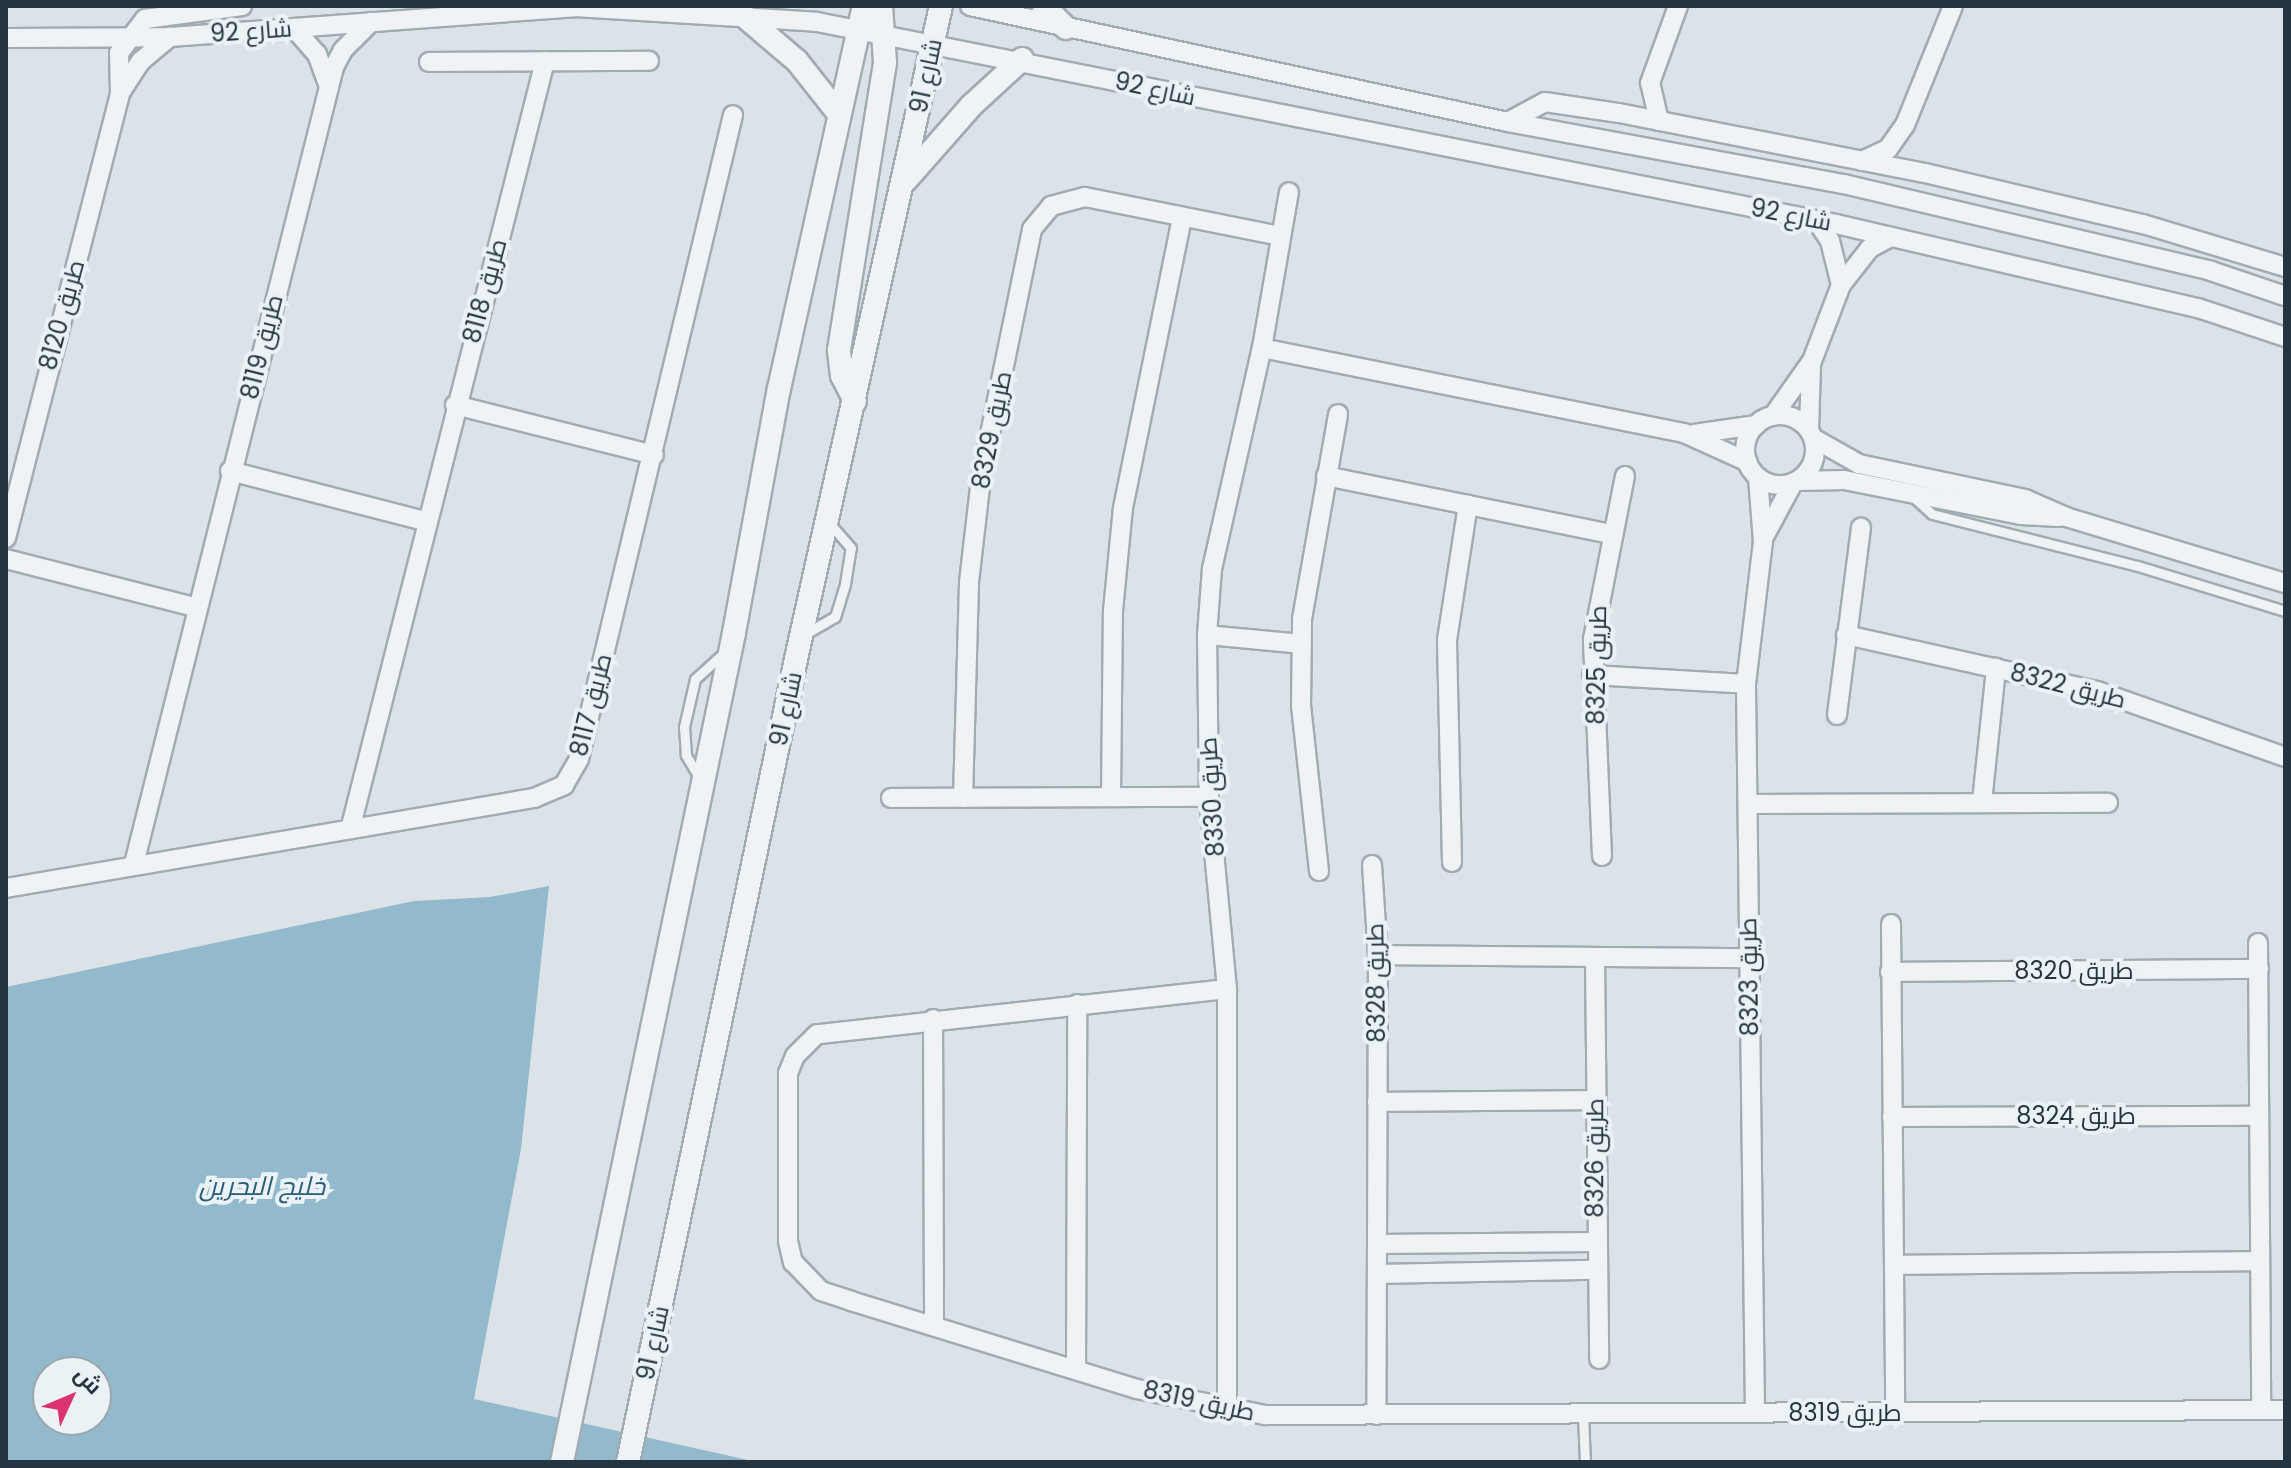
<!DOCTYPE html>
<html>
<head>
<meta charset="utf-8">
<style>
  body { margin:0 }
  #map { position:relative; width:2291px; height:1468px; overflow:hidden; background:#dce3e8; font-family:Poppins,Cairo,sans-serif }
  div>[style] { position:absolute }
  [style*='--x'] { left:calc(var(--x)*1px); top:calc(var(--y)*1px); width:calc(var(--w)*1px); rotate:calc(var(--a)*1deg) }
  .water>* { inset:0; background:#93bacc }
  .roads { filter:drop-shadow(2px 0 #a1abb2) drop-shadow(-2px 0 #a1abb2) drop-shadow(0 2px #a1abb2) drop-shadow(0 -2px #a1abb2) }
  .service>* { height:9px; margin:-4.5px; padding:0 4.5px; transform-origin:4.5px; border-radius:4.5px; background:#eff3f6 }
  .minor>* { height:18px; margin:-9px; padding:0 9px; transform-origin:9px; border-radius:9px; background:#eff3f6 }
  .minor>.ring { margin:-9px; padding:0; box-sizing:content-box; background:none; border:18px solid #eff3f6; border-radius:50% }
  .tertiary>* { height:22px; margin:-11px; padding:0 11px; transform-origin:11px; border-radius:11px; background:#eff3f6 }
  span { translate:-50% -50%; white-space:nowrap; text-align:center; line-height:1.15; -webkit-text-stroke:8px #ebf2f5; paint-order:stroke }
  .street-label { font-size:24px; color:#243440 }
  .water-label { font-size:26px; color:#2a5d77; font-style:italic }
  .frame { position:absolute; inset:0; border:8px solid #243440; pointer-events:none }
  .north { position:absolute; left:32px; top:1356px; width:80px; height:80px; box-sizing:border-box; background:#ebf2f5; border:2px solid #9ba6ad; border-radius:50%; rotate:46deg; font-size:22px; font-weight:700; line-height:32px; text-align:center; color:#243440 }
  .north::after { content:''; display:block; margin:auto; width:28px; height:36px; background:#dc326e; clip-path:polygon(50% 0,100% 100%,50% 72%,0 100%) }
</style>
</head>
<body>
<div id="map">
  <div class="water">
    <div style="clip-path:polygon(evenodd,549px 886px,521px 1149px,474px 1399px,757px 1462px,6px 1462px,6px 987px,414px 901px,490px 897px,549px 886px,48px 1372px,96px 1372px,96px 1420px,48px 1420px,48px 1372px)"></div>
  </div>
  <div class="roads">
    <div class="service">
      <div style="--x:1911;--y:495;--w:28;--a:42"></div>
      <div style="--x:1932;--y:514;--w:212;--a:14.2"></div>
      <div style="--x:2138;--y:566;--w:154;--a:17"></div>
      <div style="--x:805;--y:634;--w:34;--a:-30"></div>
      <div style="--x:835;--y:617;--w:34;--a:-73"></div>
      <div style="--x:845;--y:584;--w:36;--a:-81"></div>
      <div style="--x:851;--y:548;--w:35;--a:-131"></div>
      <div style="--x:699;--y:777;--w:26;--a:-121"></div>
      <div style="--x:686;--y:755;--w:28;--a:-94"></div>
      <div style="--x:684;--y:727;--w:49;--a:-77.1"></div>
      <div style="--x:695;--y:679;--w:42;--a:-42.1"></div>
      <div style="--x:1583;--y:1415;--w:47;--a:87.6"></div>
    </div>
    <div class="minor">
      <div style="--x:970;--y:6;--w:550;--a:12.17"></div>
      <div style="--x:1508;--y:122;--w:342;--a:10.5"></div>
      <div style="--x:1844;--y:184;--w:377;--a:13.3"></div>
      <div style="--x:2211;--y:271;--w:78;--a:18.7"></div>
      <div style="--x:294;--y:28;--w:35;--a:49"></div>
      <div style="--x:317;--y:54;--w:35;--a:70"></div>
      <div style="--x:6;--y:38;--w:164;--a:-0.3"></div>
      <div style="--x:170;--y:37;--w:406;--a:-4.2"></div>
      <div style="--x:575;--y:7;--w:242;--a:3.5"></div>
      <div style="--x:817;--y:22;--w:1039;--a:11.21"></div>
      <div style="--x:1836;--y:224;--w:372;--a:13.1"></div>
      <div style="--x:2198;--y:308;--w:92;--a:18.4"></div>
      <div style="--x:429;--y:62;--w:220;--a:-0.3"></div>
      <div style="--x:120;--y:93;--w:40;--a:-91.4"></div>
      <div style="--x:119;--y:53;--w:43;--a:-52.6"></div>
      <div style="--x:145;--y:19;--w:98;--a:-7.6"></div>
      <div style="--x:1659;--y:121;--w:39;--a:-103"></div>
      <div style="--x:1650;--y:83;--w:82;--a:-70"></div>
      <div style="--x:1508;--y:122;--w:42;--a:-28.4"></div>
      <div style="--x:1545;--y:102;--w:75;--a:8.5"></div>
      <div style="--x:1619;--y:113;--w:312;--a:11.1"></div>
      <div style="--x:1925;--y:173;--w:224;--a:13.2"></div>
      <div style="--x:2143;--y:224;--w:148;--a:16.8"></div>
      <div style="--x:1862;--y:161;--w:29;--a:-25"></div>
      <div style="--x:1888;--y:149;--w:29;--a:-55"></div>
      <div style="--x:1905;--y:125;--w:128;--a:-68"></div>
      <div style="--x:1816;--y:220;--w:25;--a:56"></div>
      <div style="--x:1830;--y:241;--w:45;--a:76"></div>
      <div style="--x:1262;--y:348;--w:430;--a:11.4"></div>
      <div style="--x:1684;--y:433;--w:70;--a:24.4"></div>
      <div style="--x:455;--y:405;--w:205;--a:14.1"></div>
      <div class="ring" style="left:1745px;top:415px;width:52px;height:52px"></div>
      <div style="--x:1773;--y:416;--w:67;--a:-54.7"></div>
      <div style="--x:1812;--y:361;--w:81;--a:-69.1"></div>
      <div style="--x:1841;--y:285;--w:47;--a:-51.9"></div>
      <div style="--x:1870;--y:248;--w:24;--a:-28"></div>
      <div style="--x:1809;--y:430;--w:62;--a:-88.2"></div>
      <div style="--x:1694;--y:434;--w:63;--a:-8.3"></div>
      <div style="--x:1813;--y:438;--w:53;--a:29.5"></div>
      <div style="--x:1859;--y:464;--w:170;--a:11.9"></div>
      <div style="--x:2025;--y:499;--w:45;--a:23.7"></div>
      <div style="--x:2066;--y:517;--w:229;--a:16.8"></div>
      <div style="--x:230;--y:471;--w:201;--a:14.4"></div>
      <div style="--x:1326;--y:476;--w:291;--a:11.5"></div>
      <div style="--x:1797;--y:481;--w:47;--a:-1.2"></div>
      <div style="--x:1844;--y:480;--w:179;--a:11.2"></div>
      <div style="--x:2020;--y:515;--w:39;--a:3"></div>
      <div style="--x:1765;--y:535;--w:59;--a:-61.7"></div>
      <div style="--x:6;--y:538;--w:459;--a:-75.6"></div>
      <div style="--x:120;--y:93;--w:38;--a:-57"></div>
      <div style="--x:141;--y:61;--w:38;--a:-40"></div>
      <div style="--x:6;--y:559;--w:195;--a:14.3"></div>
      <div style="--x:1207;--y:635;--w:95;--a:5.4"></div>
      <div style="--x:1846;--y:635;--w:257;--a:12.6"></div>
      <div style="--x:2097;--y:691;--w:199;--a:19.3"></div>
      <div style="--x:1592;--y:675;--w:154;--a:3.3"></div>
      <div style="--x:1837;--y:715;--w:189;--a:-82.7"></div>
      <div style="--x:1111;--y:797;--w:186;--a:-89.4"></div>
      <div style="--x:1113;--y:611;--w:103;--a:-84.5"></div>
      <div style="--x:1123;--y:508;--w:297;--a:-78.5"></div>
      <div style="--x:891;--y:798;--w:318;--a:-0.2"></div>
      <div style="--x:963;--y:798;--w:216;--a:-88.4"></div>
      <div style="--x:969;--y:582;--w:105;--a:-83.4"></div>
      <div style="--x:981;--y:478;--w:254;--a:-78.4"></div>
      <div style="--x:1032;--y:229;--w:30;--a:-50"></div>
      <div style="--x:1051;--y:206;--w:35;--a:-15"></div>
      <div style="--x:1085;--y:197;--w:199;--a:11.3"></div>
      <div style="--x:1982;--y:802;--w:135;--a:-84"></div>
      <div style="--x:1748;--y:804;--w:360;--a:-0.2"></div>
      <div style="--x:351;--y:826;--w:789;--a:-75.77"></div>
      <div style="--x:1602;--y:856;--w:217;--a:-92.4"></div>
      <div style="--x:1593;--y:639;--w:166;--a:-78.9"></div>
      <div style="--x:1452;--y:862;--w:222;--a:-91.3"></div>
      <div style="--x:1447;--y:640;--w:137;--a:-81.2"></div>
      <div style="--x:134;--y:864;--w:822;--a:-75.91"></div>
      <div style="--x:334;--y:67;--w:19;--a:-62"></div>
      <div style="--x:343;--y:50;--w:40;--a:-45"></div>
      <div style="--x:1372;--y:865;--w:90;--a:86.2"></div>
      <div style="--x:1378;--y:955;--w:460;--a:90.2"></div>
      <div style="--x:1319;--y:871;--w:166;--a:-96.2"></div>
      <div style="--x:1301;--y:706;--w:87;--a:-89.3"></div>
      <div style="--x:1302;--y:619;--w:208;--a:-80"></div>
      <div style="--x:6;--y:888;--w:536;--a:-9.67"></div>
      <div style="--x:534;--y:798;--w:33;--a:-23"></div>
      <div style="--x:564;--y:785;--w:30;--a:-60"></div>
      <div style="--x:579;--y:759;--w:662;--a:-76.55"></div>
      <div style="--x:1891;--y:924;--w:490;--a:89.5"></div>
      <div style="--x:2258;--y:943;--w:467;--a:89.6"></div>
      <div style="--x:1378;--y:955;--w:370;--a:0.5"></div>
      <div style="--x:1595;--y:957;--w:402;--a:89.4"></div>
      <div style="--x:1890;--y:972;--w:369;--a:-0.5"></div>
      <div style="--x:1227;--y:989;--w:412;--a:173.7"></div>
      <div style="--x:817;--y:1034;--w:31;--a:135"></div>
      <div style="--x:795;--y:1056;--w:18;--a:112"></div>
      <div style="--x:788;--y:1073;--w:168;--a:90"></div>
      <div style="--x:788;--y:1241;--w:22;--a:77"></div>
      <div style="--x:793;--y:1262;--w:40;--a:46"></div>
      <div style="--x:821;--y:1291;--w:32;--a:18"></div>
      <div style="--x:851;--y:1301;--w:299;--a:17.1"></div>
      <div style="--x:1137;--y:1389;--w:131;--a:11.5"></div>
      <div style="--x:1265;--y:1415;--w:1020;--a:-0.28"></div>
      <div style="--x:933;--y:1019;--w:307;--a:89.8"></div>
      <div style="--x:1377;--y:1102;--w:218;--a:-0.5"></div>
      <div style="--x:1892;--y:1117;--w:367;--a:-0.2"></div>
      <div style="--x:1377;--y:1244;--w:218;--a:-0.5"></div>
      <div style="--x:1894;--y:1265;--w:366;--a:-0.6"></div>
      <div style="--x:1377;--y:1274;--w:218;--a:-1.1"></div>
      <div style="--x:1076;--y:1370;--w:366;--a:-89.8"></div>
      <div style="--x:1227;--y:1409;--w:420;--a:-90"></div>
      <div style="--x:1227;--y:989;--w:193;--a:-95.4"></div>
      <div style="--x:1209;--y:797;--w:162;--a:-90.7"></div>
      <div style="--x:1207;--y:635;--w:66;--a:-85.7"></div>
      <div style="--x:1212;--y:569;--w:227;--a:-77.3"></div>
      <div style="--x:1262;--y:348;--w:158;--a:-80.2"></div>
      <div style="--x:1755;--y:1413;--w:729;--a:-90.71"></div>
      <div style="--x:1746;--y:684;--w:143;--a:-83.2"></div>
      <div style="--x:1763;--y:542;--w:65;--a:-94.4"></div>
    </div>
    <div class="tertiary">
      <div style="--x:1044;--y:6;--w:31;--a:45"></div>
      <div style="--x:743;--y:15;--w:71;--a:40.4"></div>
      <div style="--x:797;--y:61;--w:66;--a:51.7"></div>
      <div style="--x:906;--y:180;--w:100;--a:-48.7"></div>
      <div style="--x:972;--y:105;--w:68;--a:-42.6"></div>
      <div style="--x:855;--y:401;--w:28;--a:-117"></div>
      <div style="--x:842;--y:376;--w:26;--a:-97"></div>
      <div style="--x:839;--y:350;--w:292;--a:-80.9"></div>
      <div style="--x:885;--y:62;--w:56;--a:-94.1"></div>
      <div style="--x:562;--y:1462;--w:847;--a:-78.28"></div>
      <div style="--x:734;--y:633;--w:248;--a:-79.6"></div>
      <div style="--x:779;--y:389;--w:392;--a:-77.5"></div>
      <div style="--x:628;--y:1462;--w:820;--a:-78.18"></div>
      <div style="--x:796;--y:659;--w:669;--a:-77.48"></div>
    </div>
  </div>
  <div class="street-label">
    <span style="left:251px;top:31px;rotate:-4deg">شارع 92</span>
    <span style="left:926px;top:76px;rotate:-78deg">شارع 91</span>
    <span style="left:1155px;top:89px;rotate:12deg">شارع 92</span>
    <span style="left:1791px;top:215px;rotate:11deg">شارع 92</span>
    <span style="left:485px;top:291px;rotate:-75deg">طريق 8118</span>
    <span style="left:62px;top:315px;rotate:-75deg">طريق 8120</span>
    <span style="left:262px;top:347px;rotate:-76deg">طريق 8119</span>
    <span style="left:992px;top:430px;rotate:-79deg">طريق 8329</span>
    <span style="left:1597px;top:665px;rotate:-89deg">طريق 8325</span>
    <span style="left:2068px;top:686px;rotate:14deg">طريق 8322</span>
    <span style="left:591px;top:705px;rotate:-76deg">طريق 8117</span>
    <span style="left:786px;top:709px;rotate:-78deg">شارع 91</span>
    <span style="left:1212px;top:797px;rotate:-94deg">طريق 8330</span>
    <span style="left:2074px;top:971px">طريق 8320</span>
    <span style="left:1749px;top:977px;rotate:-91deg">طريق 8323</span>
    <span style="left:1376px;top:983px;rotate:-91deg">طريق 8328</span>
    <span style="left:2076px;top:1116px">طريق 8324</span>
    <span style="left:1595px;top:1158px;rotate:-90deg">طريق 8326</span>
    <span style="left:653px;top:1343px;rotate:-78deg">شارع 91</span>
    <span style="left:1199px;top:1401px;rotate:12deg">طريق 8319</span>
    <span style="left:1845px;top:1413px">طريق 8319</span>
  </div>
  <div class="water-label">
    <span style="left:262px;top:1187px">خليج البحرين</span>
  </div>
  <div class="frame"></div>
  <div class="north">ش</div>
</div>
</body>
</html>
